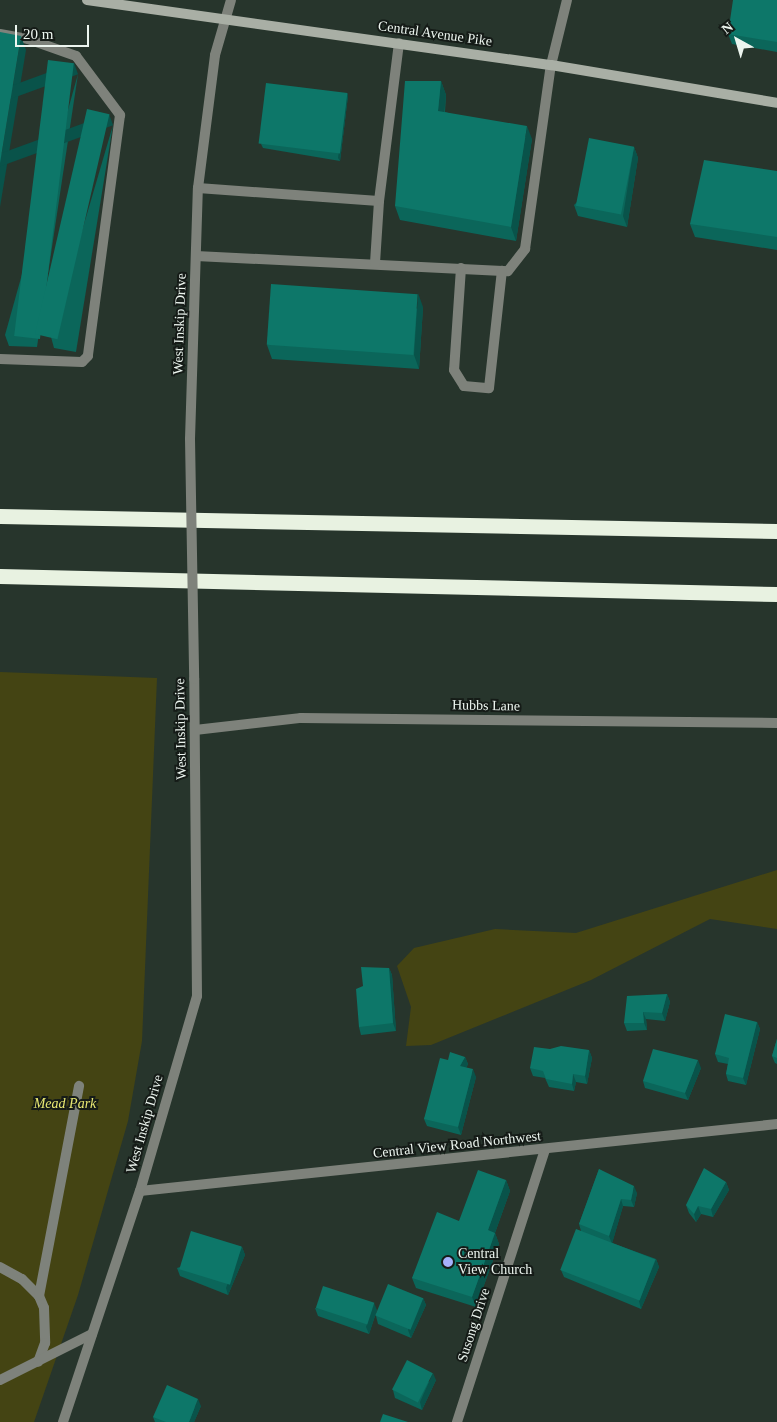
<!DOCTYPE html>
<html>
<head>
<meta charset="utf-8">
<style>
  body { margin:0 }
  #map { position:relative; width:777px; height:1422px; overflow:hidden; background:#27352c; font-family:Georgia,serif }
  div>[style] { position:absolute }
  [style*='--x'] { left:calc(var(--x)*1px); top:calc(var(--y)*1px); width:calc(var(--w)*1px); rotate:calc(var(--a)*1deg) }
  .green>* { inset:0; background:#444413 }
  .service>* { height:10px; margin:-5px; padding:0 5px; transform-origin:5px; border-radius:5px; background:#7e827b }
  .minor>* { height:10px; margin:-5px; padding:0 5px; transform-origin:5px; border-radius:5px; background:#7e827b }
  .tertiary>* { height:10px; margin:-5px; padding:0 5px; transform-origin:5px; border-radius:5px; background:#7e827b }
  .secondary>* { height:10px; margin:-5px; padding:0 5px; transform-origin:5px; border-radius:5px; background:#a9afa5 }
  .motorway>* { height:15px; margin:-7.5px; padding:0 7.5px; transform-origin:7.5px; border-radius:7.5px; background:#e8f2e1 }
  .tertiary-bridge>* { height:10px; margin:-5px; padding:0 5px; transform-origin:5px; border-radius:5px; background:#7e827b }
  .wall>* { inset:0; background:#0b665a }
  .shaded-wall>* { inset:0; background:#09534a; transform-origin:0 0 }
  .building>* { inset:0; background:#0d7769; transform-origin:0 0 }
  .dots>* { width:14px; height:14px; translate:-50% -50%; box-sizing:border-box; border:2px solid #151b17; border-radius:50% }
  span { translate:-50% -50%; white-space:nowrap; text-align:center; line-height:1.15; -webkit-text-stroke:4px #151b17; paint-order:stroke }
  .street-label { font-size:14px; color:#ecf5ef }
  .park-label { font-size:14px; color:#e9e972; font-style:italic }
  .poi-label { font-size:14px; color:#ecf5ef }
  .left { translate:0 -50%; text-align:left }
  .north { position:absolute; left:712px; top:15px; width:50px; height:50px; -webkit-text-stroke:4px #151b17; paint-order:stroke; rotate:321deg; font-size:14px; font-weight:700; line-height:20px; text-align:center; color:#ecf5ef }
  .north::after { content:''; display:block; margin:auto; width:18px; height:22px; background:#ecf5ef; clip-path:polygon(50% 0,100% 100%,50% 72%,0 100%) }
  .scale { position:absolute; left:15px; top:25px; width:74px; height:22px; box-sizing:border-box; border:2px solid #ecf5ef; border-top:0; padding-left:6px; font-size:15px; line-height:18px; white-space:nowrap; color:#ecf5ef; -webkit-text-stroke:4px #151b17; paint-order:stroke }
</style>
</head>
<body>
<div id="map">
  <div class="green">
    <div style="clip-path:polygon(0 672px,157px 678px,142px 1041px,128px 1121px,78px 1295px,34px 1422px,0 1422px)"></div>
    <div style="clip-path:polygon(777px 870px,777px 929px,710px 919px,591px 980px,431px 1045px,406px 1046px,411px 1007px,397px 966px,414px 948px,495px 929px,576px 933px)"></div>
  </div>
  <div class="service">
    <div style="--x:0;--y:34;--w:28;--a:10"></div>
    <div style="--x:28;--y:39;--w:51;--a:19.5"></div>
    <div style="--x:76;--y:56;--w:74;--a:53.3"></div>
    <div style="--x:120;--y:115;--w:243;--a:97.6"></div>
    <div style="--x:88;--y:356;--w:8;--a:135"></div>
    <div style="--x:82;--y:362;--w:82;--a:-177.9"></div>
    <div style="--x:198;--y:188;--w:181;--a:4.1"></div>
    <div style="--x:196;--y:256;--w:312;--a:2.8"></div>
    <div style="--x:508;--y:271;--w:28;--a:-52"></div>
    <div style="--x:525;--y:249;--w:186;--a:-82"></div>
    <div style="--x:375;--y:263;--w:62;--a:-86.3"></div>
    <div style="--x:379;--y:201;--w:159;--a:-82.8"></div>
    <div style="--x:461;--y:268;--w:102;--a:93.9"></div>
    <div style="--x:454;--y:370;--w:19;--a:58"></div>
    <div style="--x:464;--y:386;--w:25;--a:5"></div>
    <div style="--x:489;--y:388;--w:118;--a:-83.7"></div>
    <div style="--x:0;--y:1267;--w:25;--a:29"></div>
    <div style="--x:22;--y:1279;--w:24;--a:45"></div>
    <div style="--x:39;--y:1296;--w:13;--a:67"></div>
    <div style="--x:44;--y:1308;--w:35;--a:88"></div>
    <div style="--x:45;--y:1343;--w:20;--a:110"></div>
    <div style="--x:39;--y:1296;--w:214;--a:-79.2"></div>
    <div style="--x:0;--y:1380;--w:103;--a:-26.6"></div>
  </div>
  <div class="minor">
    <div style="--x:551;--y:65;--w:67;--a:-76.2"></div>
    <div style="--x:195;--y:730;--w:107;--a:-6.5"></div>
    <div style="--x:301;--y:718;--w:476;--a:0.6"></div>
    <div style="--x:140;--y:1191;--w:641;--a:-6"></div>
    <div style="--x:457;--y:1422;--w:286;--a:-72.1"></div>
  </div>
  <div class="tertiary">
    <div style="--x:190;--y:439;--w:251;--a:-88.2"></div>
    <div style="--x:198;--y:188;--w:134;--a:-82.7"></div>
    <div style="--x:215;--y:55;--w:57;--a:-73.8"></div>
    <div style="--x:63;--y:1422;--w:243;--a:-71.6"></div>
    <div style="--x:140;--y:1191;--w:203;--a:-73.7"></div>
    <div style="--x:197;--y:996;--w:317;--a:-90.5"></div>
  </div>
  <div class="secondary">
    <div style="--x:87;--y:0;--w:469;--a:8"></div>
    <div style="--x:551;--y:65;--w:229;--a:9.5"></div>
  </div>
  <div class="motorway">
    <div style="--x:0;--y:516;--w:777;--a:1.11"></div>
    <div style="--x:0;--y:576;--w:777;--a:1.33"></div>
  </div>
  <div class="tertiary-bridge">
    <div style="--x:190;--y:439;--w:240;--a:89"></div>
  </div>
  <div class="wall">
    <div style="clip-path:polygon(777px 0,777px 52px,732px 44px,728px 34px)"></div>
    <div style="clip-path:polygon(78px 74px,37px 347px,9px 346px,5px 335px)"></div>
    <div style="clip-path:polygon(441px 81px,446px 95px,445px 112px,532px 139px,516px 241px,400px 220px,395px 206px)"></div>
    <div style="clip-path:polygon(347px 93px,348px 96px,340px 161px,263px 148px,261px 144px)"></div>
    <div style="clip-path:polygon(113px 125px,76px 352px,54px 348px,51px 337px)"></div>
    <div style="clip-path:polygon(634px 147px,638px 158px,627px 227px,578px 216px,574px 205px)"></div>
    <div style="clip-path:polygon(777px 171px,777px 250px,695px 237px,690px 224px)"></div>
    <div style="clip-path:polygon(423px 307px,419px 369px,272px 359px,267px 345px)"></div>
    <div style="clip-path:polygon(389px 968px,392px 975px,396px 1031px,361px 1035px,359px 1027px,363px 986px)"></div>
    <div style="clip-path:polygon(667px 994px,670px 1002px,665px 1021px,646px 1019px,647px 1030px,627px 1031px,624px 1023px)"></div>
    <div style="clip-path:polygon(757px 1022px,760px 1029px,746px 1085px,728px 1081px,726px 1074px,728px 1064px,718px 1062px,715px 1054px)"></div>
    <div style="clip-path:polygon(777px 1039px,777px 1064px,775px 1063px,772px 1056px)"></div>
    <div style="clip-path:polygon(550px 1049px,589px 1050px,592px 1058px,587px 1084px,576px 1082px,574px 1091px,549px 1087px,545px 1078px,533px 1076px,530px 1068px)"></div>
    <div style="clip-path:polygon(465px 1057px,468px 1064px,466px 1068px,476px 1077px,461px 1135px,427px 1126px,424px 1119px,448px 1060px)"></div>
    <div style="clip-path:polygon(701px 1068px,688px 1100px,645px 1088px,643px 1081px)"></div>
    <div style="clip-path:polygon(599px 1169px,637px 1193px,634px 1207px,623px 1206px,612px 1243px,656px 1259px,659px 1267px,641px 1309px,564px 1277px,561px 1270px,581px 1231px,579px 1224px)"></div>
    <div style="clip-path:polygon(506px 1180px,510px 1191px,495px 1233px,499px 1244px,476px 1307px,416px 1288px,412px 1278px,459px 1221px)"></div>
    <div style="clip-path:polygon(726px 1182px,729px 1190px,713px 1217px,701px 1214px,696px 1222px,689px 1213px,686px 1205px)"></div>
    <div style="clip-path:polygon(242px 1247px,245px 1255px,228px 1295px,180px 1276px,177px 1268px)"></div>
    <div style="clip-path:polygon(423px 1298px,426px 1305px,411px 1338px,378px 1324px,376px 1316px)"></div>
    <div style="clip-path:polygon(315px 1308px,377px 1310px,369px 1334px,318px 1316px)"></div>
    <div style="clip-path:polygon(436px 1380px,422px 1410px,395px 1398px,393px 1390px)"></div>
    <div style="clip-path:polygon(201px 1406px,194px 1422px,155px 1422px,153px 1417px)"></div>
  </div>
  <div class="shaded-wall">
    <div style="clip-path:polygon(21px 36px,26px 50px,0 207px,0 163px)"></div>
    <div style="left:74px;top:63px;width:12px;height:276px;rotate:70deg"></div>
    <div style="clip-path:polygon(441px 81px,446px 95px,443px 125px,438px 111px)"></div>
    <div style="clip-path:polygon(347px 93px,348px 96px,340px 161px,338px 158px)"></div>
    <div style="left:109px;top:114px;width:12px;height:230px;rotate:70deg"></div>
    <div style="clip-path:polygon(527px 126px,532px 139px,516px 241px,511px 227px)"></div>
    <div style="clip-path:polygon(634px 147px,638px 158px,627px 227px,623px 216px)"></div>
    <div style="clip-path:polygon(418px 293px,423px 307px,419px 369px,414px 355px)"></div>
    <div style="clip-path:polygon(389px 968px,392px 975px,396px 1031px,393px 1023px)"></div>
    <div style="clip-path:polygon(667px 994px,670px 1002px,665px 1021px,662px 1013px)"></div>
    <div style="clip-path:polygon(643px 1012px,646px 1019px,647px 1030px,644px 1023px)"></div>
    <div style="clip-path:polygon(757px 1022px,760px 1029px,746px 1085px,743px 1078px)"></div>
    <div style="clip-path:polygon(589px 1050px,592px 1058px,587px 1084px,585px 1076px)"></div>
    <div style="clip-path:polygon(465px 1057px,468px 1064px,463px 1074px,460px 1066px)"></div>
    <div style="clip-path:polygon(698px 1060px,701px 1068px,688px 1100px,685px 1093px)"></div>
    <div style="clip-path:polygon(473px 1069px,476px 1077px,461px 1135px,458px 1127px)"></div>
    <div style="clip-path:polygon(573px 1074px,576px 1082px,574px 1091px,572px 1084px)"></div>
    <div style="clip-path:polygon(506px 1180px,510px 1191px,492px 1241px,488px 1230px)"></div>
    <div style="clip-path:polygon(726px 1182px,729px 1190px,713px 1217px,711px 1209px)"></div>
    <div style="clip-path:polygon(634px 1186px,637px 1193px,634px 1207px,631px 1200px)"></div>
    <div style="clip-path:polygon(621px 1199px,623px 1206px,612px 1244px,609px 1236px)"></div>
    <div style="clip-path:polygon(698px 1206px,701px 1214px,696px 1222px,694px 1214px)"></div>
    <div style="clip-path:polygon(495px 1233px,499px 1244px,476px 1307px,472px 1297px)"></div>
    <div style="clip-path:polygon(242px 1247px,245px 1255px,228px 1295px,226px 1288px)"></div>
    <div style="clip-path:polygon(656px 1259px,659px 1267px,641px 1309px,639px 1301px)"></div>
    <div style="clip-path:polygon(423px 1298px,426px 1305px,411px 1338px,408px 1330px)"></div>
    <div style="clip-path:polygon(374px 1303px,377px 1310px,369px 1334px,366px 1327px)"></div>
    <div style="clip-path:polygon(433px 1373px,436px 1380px,422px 1410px,420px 1402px)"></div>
    <div style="clip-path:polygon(198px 1399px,201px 1406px,194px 1422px,189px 1422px)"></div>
  </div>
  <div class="building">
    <div style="clip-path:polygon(733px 0,777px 0,777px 42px,728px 34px)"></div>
    <div style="clip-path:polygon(0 32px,21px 36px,0 163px)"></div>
    <div style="left:48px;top:60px;width:26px;height:278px;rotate:7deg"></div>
    <div style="clip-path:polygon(405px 81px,441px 81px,438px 111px,527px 126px,511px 227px,395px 206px)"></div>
    <div style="left:266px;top:83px;width:82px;height:61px;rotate:7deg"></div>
    <div style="left:87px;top:109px;width:23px;height:231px;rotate:13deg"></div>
    <div style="left:589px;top:138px;width:46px;height:69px;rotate:11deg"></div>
    <div style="clip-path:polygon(704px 160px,777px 171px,777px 237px,690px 224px)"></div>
    <div style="left:271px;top:284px;width:147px;height:61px;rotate:4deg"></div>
    <div style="clip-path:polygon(361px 967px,389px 968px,393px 1023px,359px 1027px,356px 989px,363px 986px)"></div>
    <div style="clip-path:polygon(667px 994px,662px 1013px,643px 1012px,644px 1023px,624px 1023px,627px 996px)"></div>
    <div style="clip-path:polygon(725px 1014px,757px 1022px,743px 1078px,726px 1074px,729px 1058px,715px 1054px)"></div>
    <div style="clip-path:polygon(777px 1039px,777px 1058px,772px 1056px)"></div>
    <div style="clip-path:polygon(561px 1046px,589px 1050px,585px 1076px,573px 1074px,572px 1084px,546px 1079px,543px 1071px,530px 1068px,534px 1047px,550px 1049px)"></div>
    <div style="clip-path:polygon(653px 1049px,698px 1060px,685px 1093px,643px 1081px)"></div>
    <div style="clip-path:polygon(450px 1052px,465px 1057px,460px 1066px,473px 1069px,458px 1127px,424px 1119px,440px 1058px,448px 1060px)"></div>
    <div style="clip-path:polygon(704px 1168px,726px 1182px,711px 1209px,698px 1206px,694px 1214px,686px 1205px)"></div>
    <div style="clip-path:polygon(599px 1169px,634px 1186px,631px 1200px,621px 1199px,609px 1236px,579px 1224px)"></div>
    <div style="clip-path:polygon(478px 1170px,506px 1180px,488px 1230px,495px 1233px,472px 1297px,412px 1278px,437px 1212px,459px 1221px)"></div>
    <div style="left:576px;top:1229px;width:85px;height:44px;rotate:21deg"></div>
    <div style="left:191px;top:1231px;width:53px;height:40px;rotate:17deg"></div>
    <div style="left:388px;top:1284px;width:38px;height:34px;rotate:22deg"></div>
    <div style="left:323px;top:1286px;width:54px;height:23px;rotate:18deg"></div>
    <div style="left:407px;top:1360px;width:29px;height:33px;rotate:27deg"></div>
    <div style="clip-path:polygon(167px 1385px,198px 1399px,189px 1422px,166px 1422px,153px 1417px)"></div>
    <div style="clip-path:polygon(383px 1414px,408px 1422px,380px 1422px)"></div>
  </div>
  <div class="dots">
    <div style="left:448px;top:1262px;background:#a5b1fc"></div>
  </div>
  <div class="street-label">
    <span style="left:435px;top:34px;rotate:8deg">Central Avenue Pike</span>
    <span style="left:180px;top:324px;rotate:-88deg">West Inskip Drive</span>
    <span style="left:486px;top:706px;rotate:1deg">Hubbs Lane</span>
    <span style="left:181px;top:729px;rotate:-91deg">West Inskip Drive</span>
    <span style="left:145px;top:1124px;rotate:-74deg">West Inskip Drive</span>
    <span style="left:457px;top:1145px;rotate:-6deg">Central View Road Northwest</span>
    <span style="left:474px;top:1325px;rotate:-72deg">Susong Drive</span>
  </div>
  <div class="park-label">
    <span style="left:65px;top:1104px">Mead Park</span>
  </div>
  <div class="poi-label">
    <span class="left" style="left:458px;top:1262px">Central<br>View Church</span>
  </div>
  <div class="north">N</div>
  <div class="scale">20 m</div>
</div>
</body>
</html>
